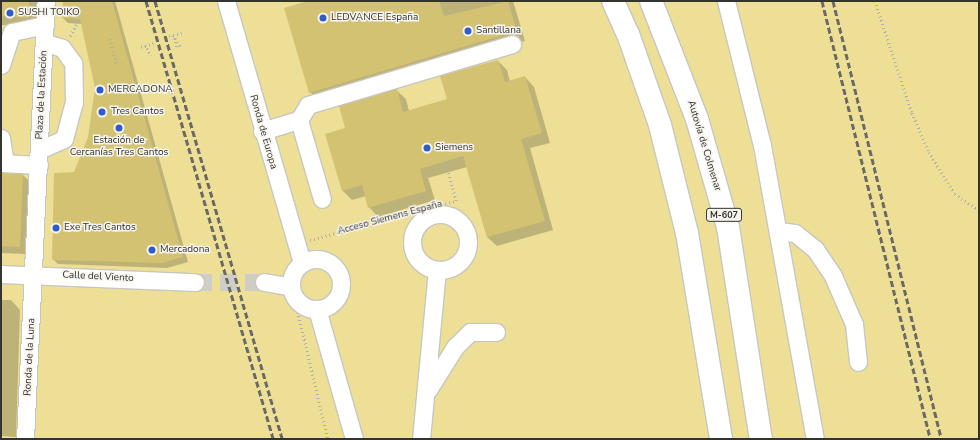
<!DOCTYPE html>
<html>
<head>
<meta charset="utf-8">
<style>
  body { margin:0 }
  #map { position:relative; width:980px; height:440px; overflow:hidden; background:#f6f4ed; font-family:"Nunito Sans",sans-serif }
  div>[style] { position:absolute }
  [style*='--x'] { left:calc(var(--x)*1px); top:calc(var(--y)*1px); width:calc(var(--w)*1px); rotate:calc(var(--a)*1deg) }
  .green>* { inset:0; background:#eddf96; transform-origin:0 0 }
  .shadow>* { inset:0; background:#0003; transform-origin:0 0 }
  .building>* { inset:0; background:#d2c272 }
  .minor-tunnel>* { height:17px; margin-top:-8.5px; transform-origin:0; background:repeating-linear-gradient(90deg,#cfcdc7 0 17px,transparent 0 25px) }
  .path>* { height:2.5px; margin-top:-1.25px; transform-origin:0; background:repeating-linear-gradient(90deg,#b0afaa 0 1px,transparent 0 4px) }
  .roads { filter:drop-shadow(1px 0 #c7c6bf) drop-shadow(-1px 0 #c7c6bf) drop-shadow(0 1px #c7c6bf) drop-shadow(0 -1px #c7c6bf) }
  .minor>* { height:17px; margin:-8.5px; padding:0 8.5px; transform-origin:8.5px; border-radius:8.5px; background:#fff }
  .minor>.ring { margin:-8.5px; padding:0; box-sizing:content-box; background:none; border:17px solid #fff; border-radius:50% }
  .highway>* { height:22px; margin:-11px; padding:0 11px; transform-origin:11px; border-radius:11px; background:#fff }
  .rail>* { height:3px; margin-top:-1.5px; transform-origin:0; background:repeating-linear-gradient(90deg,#6a6965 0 6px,transparent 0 9px) }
  .dots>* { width:11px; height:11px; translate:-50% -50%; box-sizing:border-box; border:2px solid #f6f4ed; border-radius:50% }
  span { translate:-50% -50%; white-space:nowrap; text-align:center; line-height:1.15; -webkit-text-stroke:3px #f6f4ed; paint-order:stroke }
  .shield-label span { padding:1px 3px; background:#f6f4ed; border:1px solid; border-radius:3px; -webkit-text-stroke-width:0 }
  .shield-label { font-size:9px; color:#333330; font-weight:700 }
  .poi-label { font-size:10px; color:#333330 }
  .left { translate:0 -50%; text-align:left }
  .street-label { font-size:10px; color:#333330 }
  .frame { position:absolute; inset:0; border:2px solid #333330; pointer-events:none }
</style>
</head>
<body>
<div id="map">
  <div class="green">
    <div style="left:1px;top:1px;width:978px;height:438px"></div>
  </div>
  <div class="shadow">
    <div style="left:1px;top:1px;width:38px;height:24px"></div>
    <div style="clip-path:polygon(64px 1px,115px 1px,188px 262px,167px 268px,58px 264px,53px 259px,75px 173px,89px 138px,96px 88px,82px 24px,68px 23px,63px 18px)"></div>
    <div style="clip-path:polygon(311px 1px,513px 1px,525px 41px,319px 101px,310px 92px)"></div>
    <div style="clip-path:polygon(498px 61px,507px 70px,510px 82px,525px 77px,534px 87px,550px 143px,530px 148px,553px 230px,497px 246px,487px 237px,467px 167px,428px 178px,435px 200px,378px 217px,369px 207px,366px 196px,352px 200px,343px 191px,346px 129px,396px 90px,406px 99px,409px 111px,448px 100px)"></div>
    <div style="clip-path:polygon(1px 174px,23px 175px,30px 182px,27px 254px,1px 253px)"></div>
    <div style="clip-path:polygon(1px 300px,11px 300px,20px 310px,16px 437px,1px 436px)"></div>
  </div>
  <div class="building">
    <div style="clip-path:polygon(1px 1px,29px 1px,28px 18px,1px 16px)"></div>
    <div style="clip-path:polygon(63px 1px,112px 1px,183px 257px,162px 263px,52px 260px,54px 173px,74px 172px,88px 137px,95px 88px,80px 19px,62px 18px)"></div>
    <div style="clip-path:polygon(308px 1px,439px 1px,444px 16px,508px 1px,517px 31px,309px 93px,284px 8px)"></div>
    <div style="clip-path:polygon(498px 60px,505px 82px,525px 76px,542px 133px,521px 139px,545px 221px,487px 237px,463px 156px,420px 169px,426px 191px,368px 208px,362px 185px,342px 191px,325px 134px,345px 128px,339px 106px,397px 89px,403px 112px,447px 99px,440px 76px)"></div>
    <div style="clip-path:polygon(1px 173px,23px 174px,20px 247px,1px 246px)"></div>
  </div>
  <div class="minor-tunnel">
    <div style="--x:195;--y:282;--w:69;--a:0"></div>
  </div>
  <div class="path">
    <div style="--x:875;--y:1;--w:118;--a:71.7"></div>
    <div style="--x:912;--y:113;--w:43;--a:66.4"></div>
    <div style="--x:929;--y:152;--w:49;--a:58.2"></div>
    <div style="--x:955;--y:194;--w:29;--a:34"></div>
    <div style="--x:173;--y:35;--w:14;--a:56"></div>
    <div style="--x:70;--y:36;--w:20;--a:-60"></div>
    <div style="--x:169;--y:36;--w:13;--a:-13"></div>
    <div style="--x:174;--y:38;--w:10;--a:73"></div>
    <div style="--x:110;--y:39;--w:27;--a:75"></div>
    <div style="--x:145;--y:45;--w:12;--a:59"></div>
    <div style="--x:141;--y:47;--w:13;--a:-18"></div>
    <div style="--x:437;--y:206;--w:8;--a:76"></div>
    <div style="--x:310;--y:240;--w:151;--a:-15"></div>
    <div style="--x:456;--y:201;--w:41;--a:-105.4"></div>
    <div style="--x:298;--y:312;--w:130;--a:76.7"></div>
  </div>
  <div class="roads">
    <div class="minor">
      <div style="--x:226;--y:1;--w:273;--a:73.8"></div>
      <div style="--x:726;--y:1;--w:148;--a:76"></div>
      <div style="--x:762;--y:145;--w:299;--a:79.8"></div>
      <div style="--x:1;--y:65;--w:35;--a:-72"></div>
      <div style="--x:12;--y:32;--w:34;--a:-12"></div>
      <div style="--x:299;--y:120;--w:82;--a:73.8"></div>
      <div style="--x:262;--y:131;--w:39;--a:-17"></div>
      <div style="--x:299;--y:120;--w:17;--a:-59"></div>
      <div style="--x:308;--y:105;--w:213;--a:-16.6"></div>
      <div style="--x:1;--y:138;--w:25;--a:81"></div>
      <div style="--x:39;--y:150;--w:27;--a:-24"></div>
      <div style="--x:64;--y:139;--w:38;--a:-75"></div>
      <div style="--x:74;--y:102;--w:39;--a:-91"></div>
      <div style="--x:73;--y:63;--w:19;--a:-126"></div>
      <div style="--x:62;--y:48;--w:19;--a:-162"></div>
      <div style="--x:1;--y:163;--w:38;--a:3"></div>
      <div class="ring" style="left:412px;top:214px;width:39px;height:39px"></div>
      <div style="--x:780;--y:231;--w:15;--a:8"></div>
      <div style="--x:795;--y:233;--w:26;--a:39"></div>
      <div style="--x:815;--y:249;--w:32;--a:56"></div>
      <div style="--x:833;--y:276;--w:52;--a:66.4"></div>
      <div style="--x:854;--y:324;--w:38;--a:84"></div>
      <div class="ring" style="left:291px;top:259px;width:33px;height:33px"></div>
      <div style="--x:1;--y:274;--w:194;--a:2.4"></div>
      <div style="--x:264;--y:282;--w:27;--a:10"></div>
      <div style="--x:317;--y:309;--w:135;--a:74.1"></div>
      <div style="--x:428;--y:390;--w:51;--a:-57.9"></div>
      <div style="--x:455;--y:347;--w:21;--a:-45"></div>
      <div style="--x:470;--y:332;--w:26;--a:0"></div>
      <div style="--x:25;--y:439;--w:439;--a:-87.3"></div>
      <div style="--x:421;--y:439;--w:170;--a:-84.6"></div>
    </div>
    <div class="highway">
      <div style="--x:613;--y:1;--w:36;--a:66"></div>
      <div style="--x:628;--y:34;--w:96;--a:70.6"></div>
      <div style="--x:660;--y:125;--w:111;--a:76"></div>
      <div style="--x:687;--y:233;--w:209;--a:80.6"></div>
      <div style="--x:651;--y:1;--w:127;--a:68.7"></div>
      <div style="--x:697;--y:119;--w:112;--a:74"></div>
      <div style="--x:728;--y:227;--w:215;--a:81.2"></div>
    </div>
  </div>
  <div class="rail">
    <div style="--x:146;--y:1;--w:456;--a:73.8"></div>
    <div style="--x:155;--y:1;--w:456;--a:73.8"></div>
    <div style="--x:822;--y:1;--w:451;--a:76.1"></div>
    <div style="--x:833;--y:1;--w:451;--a:76.1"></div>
  </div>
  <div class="dots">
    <div style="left:10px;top:13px;background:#305ccb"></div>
    <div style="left:323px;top:18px;background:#305ccb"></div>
    <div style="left:468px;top:31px;background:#305ccb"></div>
    <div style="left:100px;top:90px;background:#305ccb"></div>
    <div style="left:102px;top:112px;background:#305ccb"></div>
    <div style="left:119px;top:128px;background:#305ccb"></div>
    <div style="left:427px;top:148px;background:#305ccb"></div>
    <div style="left:56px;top:228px;background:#305ccb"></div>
    <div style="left:152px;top:250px;background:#305ccb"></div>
  </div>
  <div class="shield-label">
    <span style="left:724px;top:215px">M-607</span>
  </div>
  <div class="poi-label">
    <span class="left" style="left:18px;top:13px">SUSHI TOIKO</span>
    <span class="left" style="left:331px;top:18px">LEDVANCE España</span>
    <span class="left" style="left:476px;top:31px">Santillana</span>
    <span class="left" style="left:108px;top:90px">MERCADONA</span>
    <span class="left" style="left:111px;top:112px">Tres Cantos</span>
    <span style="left:119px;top:146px">Estación de<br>Cercanías Tres Cantos</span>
    <span class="left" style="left:435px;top:148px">Siemens</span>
    <span class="left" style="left:64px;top:228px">Exe Tres Cantos</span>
    <span class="left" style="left:160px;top:250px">Mercadona</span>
  </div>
  <div class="street-label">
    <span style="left:42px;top:95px;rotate:-87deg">Plaza de la Estación</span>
    <span style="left:263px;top:132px;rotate:74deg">Ronda de Europa</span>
    <span style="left:704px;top:146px;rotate:73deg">Autovía de Colmenar</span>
    <span style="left:390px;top:218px;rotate:-15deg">Acceso Siemens España</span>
    <span style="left:98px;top:277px;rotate:3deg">Calle del Viento</span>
    <span style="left:30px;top:357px;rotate:-87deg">Ronda de la Luna</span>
  </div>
  <div class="frame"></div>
</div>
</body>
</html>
